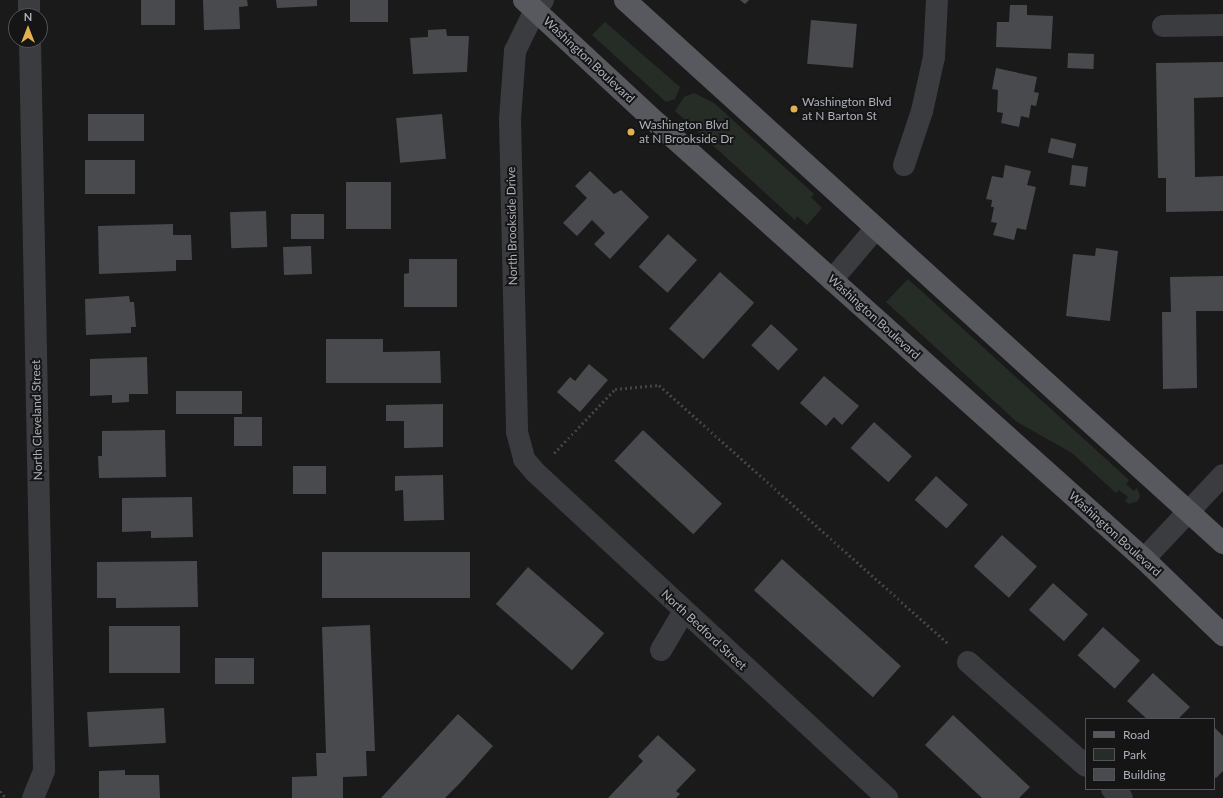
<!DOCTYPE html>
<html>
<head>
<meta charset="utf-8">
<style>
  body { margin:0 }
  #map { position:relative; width:1223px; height:798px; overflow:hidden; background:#1a1a1b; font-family:Lato,sans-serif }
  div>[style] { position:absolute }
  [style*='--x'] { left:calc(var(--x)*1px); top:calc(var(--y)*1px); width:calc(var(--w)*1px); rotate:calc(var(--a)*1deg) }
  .green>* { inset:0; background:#262d27 }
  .building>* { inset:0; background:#494a4e; transform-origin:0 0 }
  .path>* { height:2.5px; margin-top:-1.25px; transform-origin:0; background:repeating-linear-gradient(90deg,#414347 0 2px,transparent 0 5px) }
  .minor>* { height:22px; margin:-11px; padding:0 11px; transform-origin:11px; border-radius:11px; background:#3b3c40 }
  .major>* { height:22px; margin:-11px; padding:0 11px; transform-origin:11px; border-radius:11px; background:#57595f }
  .dots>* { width:11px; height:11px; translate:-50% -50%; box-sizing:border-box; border:2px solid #151516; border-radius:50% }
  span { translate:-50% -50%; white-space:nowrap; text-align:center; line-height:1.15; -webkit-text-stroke:4px #151516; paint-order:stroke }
  .street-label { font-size:12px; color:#adb1ba }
  .poi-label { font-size:12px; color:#adb1ba }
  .left { translate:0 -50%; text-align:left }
  .legend { position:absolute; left:1085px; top:718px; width:130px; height:72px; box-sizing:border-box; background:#151516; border:1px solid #525358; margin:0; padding:5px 7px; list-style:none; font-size:12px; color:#adb1ba }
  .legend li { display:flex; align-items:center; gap:8px; height:20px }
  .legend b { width:20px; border:1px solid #525358 }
  .north { position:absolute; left:8px; top:8px; width:40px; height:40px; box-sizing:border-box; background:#151516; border:1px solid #525358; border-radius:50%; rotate:0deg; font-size:11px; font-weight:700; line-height:16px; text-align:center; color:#adb1ba }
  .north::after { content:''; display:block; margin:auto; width:14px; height:18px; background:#e0b14d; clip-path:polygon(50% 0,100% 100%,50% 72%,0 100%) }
</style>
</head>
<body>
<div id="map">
  <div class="green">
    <div style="clip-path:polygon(605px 22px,680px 87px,675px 99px,666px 102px,592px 35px)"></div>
    <div style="clip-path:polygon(694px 93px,714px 103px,814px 194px,811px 197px,822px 208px,807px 225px,797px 216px,795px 220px,675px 111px,684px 97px)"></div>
    <div style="clip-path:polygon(908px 279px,1129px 480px,1126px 484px,1134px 491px,1137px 488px,1140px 496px,1138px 501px,1129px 504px,1125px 501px,1128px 497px,1119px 490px,1116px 493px,1072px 453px,1017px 422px,886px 302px)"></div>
  </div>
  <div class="building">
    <div style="left:141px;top:0;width:34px;height:25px"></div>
    <div style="clip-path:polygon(203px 0,247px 0,248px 6px,239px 7px,240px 29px,204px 30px)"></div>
    <div style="clip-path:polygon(276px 0,317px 0,317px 6px,277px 8px)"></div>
    <div style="left:350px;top:0;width:38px;height:22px"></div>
    <div style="clip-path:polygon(740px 0,749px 0,745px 4px)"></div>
    <div style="clip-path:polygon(1010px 5px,1027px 5px,1027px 15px,1053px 16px,1051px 49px,996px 47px,997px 22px,1009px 22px)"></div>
    <div style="left:811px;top:20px;width:46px;height:44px;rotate:5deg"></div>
    <div style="clip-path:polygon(446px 29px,447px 36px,469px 36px,467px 72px,413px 74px,410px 38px,428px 37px,428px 30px)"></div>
    <div style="left:1068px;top:53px;width:26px;height:15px;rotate:2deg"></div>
    <div style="clip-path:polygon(1223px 62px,1223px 97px,1194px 98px,1195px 177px,1223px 176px,1223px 211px,1166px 212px,1166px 178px,1158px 178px,1156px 63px)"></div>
    <div style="clip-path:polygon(996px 68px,1037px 77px,1034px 92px,1039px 93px,1036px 106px,1031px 105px,1029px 118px,1021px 116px,1019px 127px,1001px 123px,1003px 113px,997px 112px,998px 90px,992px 89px)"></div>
    <div style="left:88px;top:114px;width:56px;height:27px"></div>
    <div style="left:442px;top:114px;width:45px;height:46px;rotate:85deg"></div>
    <div style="left:1051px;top:138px;width:26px;height:15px;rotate:13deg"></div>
    <div style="left:135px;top:160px;width:34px;height:50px;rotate:90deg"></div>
    <div style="clip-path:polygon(1005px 165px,1031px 171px,1027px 185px,1036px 187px,1026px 230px,1017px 228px,1014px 240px,993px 235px,997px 223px,991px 222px,994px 207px,991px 207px,992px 200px,986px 199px,992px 176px,1003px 178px)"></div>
    <div style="left:1072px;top:165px;width:16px;height:20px;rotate:7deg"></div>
    <div style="clip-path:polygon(590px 171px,614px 194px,621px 190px,649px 217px,610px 259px,594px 244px,605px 233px,592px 220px,577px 236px,563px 223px,587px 198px,575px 186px)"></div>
    <div style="left:346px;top:182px;width:45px;height:47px"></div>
    <div style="left:266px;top:211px;width:36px;height:36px;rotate:88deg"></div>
    <div style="left:324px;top:214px;width:25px;height:33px;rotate:90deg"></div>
    <div style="clip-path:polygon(173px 224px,173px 235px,191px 235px,192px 260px,176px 260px,176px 271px,99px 274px,98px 226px)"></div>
    <div style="left:668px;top:234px;width:39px;height:44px;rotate:42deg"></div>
    <div style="left:311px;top:246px;width:28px;height:28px;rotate:88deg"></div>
    <div style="clip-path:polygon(1096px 248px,1118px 251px,1110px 321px,1066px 316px,1073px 254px,1095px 256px)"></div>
    <div style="clip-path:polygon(409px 259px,457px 259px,457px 307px,404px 307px,404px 274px,409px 273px)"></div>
    <div style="left:720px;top:272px;width:46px;height:76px;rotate:42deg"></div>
    <div style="clip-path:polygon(1223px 276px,1223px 311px,1196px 311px,1197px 388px,1163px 389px,1162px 312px,1171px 312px,1170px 277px)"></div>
    <div style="clip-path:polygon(129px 296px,130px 302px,134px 302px,136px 327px,131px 327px,131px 333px,86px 335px,85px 299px)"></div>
    <div style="left:771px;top:324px;width:37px;height:29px;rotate:43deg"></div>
    <div style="clip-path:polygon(326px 339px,383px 339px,383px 352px,440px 351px,441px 383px,326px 383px)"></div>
    <div style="clip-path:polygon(147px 357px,148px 394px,129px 394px,129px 402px,112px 403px,112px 395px,90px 396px,90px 359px)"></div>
    <div style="clip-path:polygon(589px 364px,608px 380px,580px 412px,557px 392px,570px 377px,575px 381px)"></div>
    <div style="clip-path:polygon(824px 376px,859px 406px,842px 425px,834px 417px,826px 426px,800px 403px)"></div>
    <div style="left:242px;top:391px;width:23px;height:66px;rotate:90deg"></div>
    <div style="clip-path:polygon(443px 404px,443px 447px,404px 448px,404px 421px,386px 421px,386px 405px)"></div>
    <div style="left:234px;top:417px;width:28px;height:29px"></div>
    <div style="left:874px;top:422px;width:51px;height:35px;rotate:42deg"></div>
    <div style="clip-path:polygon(165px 430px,166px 477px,99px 478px,98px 456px,102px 456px,102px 431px)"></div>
    <div style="left:643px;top:430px;width:108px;height:42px;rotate:43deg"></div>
    <div style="left:293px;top:466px;width:33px;height:28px"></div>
    <div style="clip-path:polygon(443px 475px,444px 520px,404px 521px,403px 490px,395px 491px,395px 476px)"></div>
    <div style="left:936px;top:476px;width:43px;height:32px;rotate:42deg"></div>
    <div style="clip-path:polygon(192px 497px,193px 537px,151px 538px,151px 531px,122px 532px,122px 498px)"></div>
    <div style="left:1002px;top:535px;width:47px;height:42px;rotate:42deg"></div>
    <div style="left:470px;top:552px;width:46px;height:148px;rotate:90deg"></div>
    <div style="left:782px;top:559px;width:160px;height:42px;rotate:42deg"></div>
    <div style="clip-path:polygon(197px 561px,198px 607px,116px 608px,116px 598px,97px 598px,97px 562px)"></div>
    <div style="left:528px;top:567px;width:101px;height:49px;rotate:41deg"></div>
    <div style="left:1053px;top:583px;width:47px;height:36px;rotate:42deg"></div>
    <div style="clip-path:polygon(370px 625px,375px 751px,366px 751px,367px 776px,343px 777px,343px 798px,292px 798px,292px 777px,317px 776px,316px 753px,326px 753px,322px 627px)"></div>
    <div style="left:109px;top:626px;width:71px;height:47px"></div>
    <div style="left:1103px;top:627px;width:50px;height:38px;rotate:42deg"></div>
    <div style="left:215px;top:658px;width:39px;height:26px"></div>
    <div style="clip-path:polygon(1153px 673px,1190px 707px,1178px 719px,1147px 719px,1127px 701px)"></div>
    <div style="left:164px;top:708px;width:35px;height:77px;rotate:87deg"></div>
    <div style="clip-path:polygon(458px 714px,493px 746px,460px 783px,445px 798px,381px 798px)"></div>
    <div style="clip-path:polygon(953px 715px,1030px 787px,1019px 798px,982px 798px,925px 745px)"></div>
    <div style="clip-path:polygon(1214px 727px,1223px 736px,1223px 771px,1216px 778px,1214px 776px)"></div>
    <div style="clip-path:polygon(658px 735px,696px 770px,676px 791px,680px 794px,676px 798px,608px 798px,643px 761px,638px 756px)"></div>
    <div style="clip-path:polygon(125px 770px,125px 775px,159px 775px,160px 798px,99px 798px,99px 771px)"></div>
  </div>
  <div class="path">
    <div style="--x:554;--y:453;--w:88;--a:-46.4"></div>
    <div style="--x:615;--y:389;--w:44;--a:-5.2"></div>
    <div style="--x:659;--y:385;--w:389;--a:41.8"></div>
    <div style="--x:0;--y:791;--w:9;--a:49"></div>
  </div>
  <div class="minor">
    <div style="--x:29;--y:0;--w:16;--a:90"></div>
    <div style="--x:543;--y:0;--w:13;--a:129"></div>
    <div style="--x:535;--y:10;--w:46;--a:116"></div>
    <div style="--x:515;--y:51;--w:68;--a:94.2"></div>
    <div style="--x:510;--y:119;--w:313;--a:88.7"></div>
    <div style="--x:517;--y:432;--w:28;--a:75"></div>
    <div style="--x:524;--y:459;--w:17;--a:50"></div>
    <div style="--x:535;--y:472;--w:480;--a:42.8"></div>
    <div style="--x:1163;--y:26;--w:60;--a:-1"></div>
    <div style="--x:30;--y:40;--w:731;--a:88.9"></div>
    <div style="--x:44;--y:771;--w:29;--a:112"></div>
    <div style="--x:904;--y:165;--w:57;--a:-71.6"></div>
    <div style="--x:922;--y:111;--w:55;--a:-77.5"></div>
    <div style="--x:934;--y:57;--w:57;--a:-87"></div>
    <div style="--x:832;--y:280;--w:68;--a:-49.8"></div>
    <div style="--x:1144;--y:559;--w:115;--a:-46.8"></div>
    <div style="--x:661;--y:650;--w:45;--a:-59.5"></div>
    <div style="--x:968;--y:662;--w:157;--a:41.4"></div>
    <div style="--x:1112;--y:789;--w:13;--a:42"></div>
  </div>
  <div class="major">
    <div style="--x:524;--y:0;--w:181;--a:42.8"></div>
    <div style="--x:657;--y:123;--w:654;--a:41.84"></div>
    <div style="--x:1144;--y:559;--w:110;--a:43.9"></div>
    <div style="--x:625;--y:0;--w:808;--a:42.24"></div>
  </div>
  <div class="dots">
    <div style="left:794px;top:109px;background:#e0b14d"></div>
    <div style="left:631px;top:132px;background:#e0b14d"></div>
  </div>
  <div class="street-label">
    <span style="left:589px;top:60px;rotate:43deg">Washington Boulevard</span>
    <span style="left:512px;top:226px;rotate:-91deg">North Brookside Drive</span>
    <span style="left:874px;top:317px;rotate:42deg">Washington Boulevard</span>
    <span style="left:37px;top:420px;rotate:-91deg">North Cleveland Street</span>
    <span style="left:1115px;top:534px;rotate:42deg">Washington Boulevard</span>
    <span style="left:704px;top:630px;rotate:43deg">North Bedford Street</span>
  </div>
  <div class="poi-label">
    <span class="left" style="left:802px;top:109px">Washington Blvd<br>at N Barton St</span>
    <span class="left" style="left:639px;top:132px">Washington Blvd<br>at N Brookside Dr</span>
  </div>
  <ul class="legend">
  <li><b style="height:5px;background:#57595f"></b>Road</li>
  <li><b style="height:11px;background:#262d27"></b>Park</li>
  <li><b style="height:11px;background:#494a4e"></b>Building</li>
  </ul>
  <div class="north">N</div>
</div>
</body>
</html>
